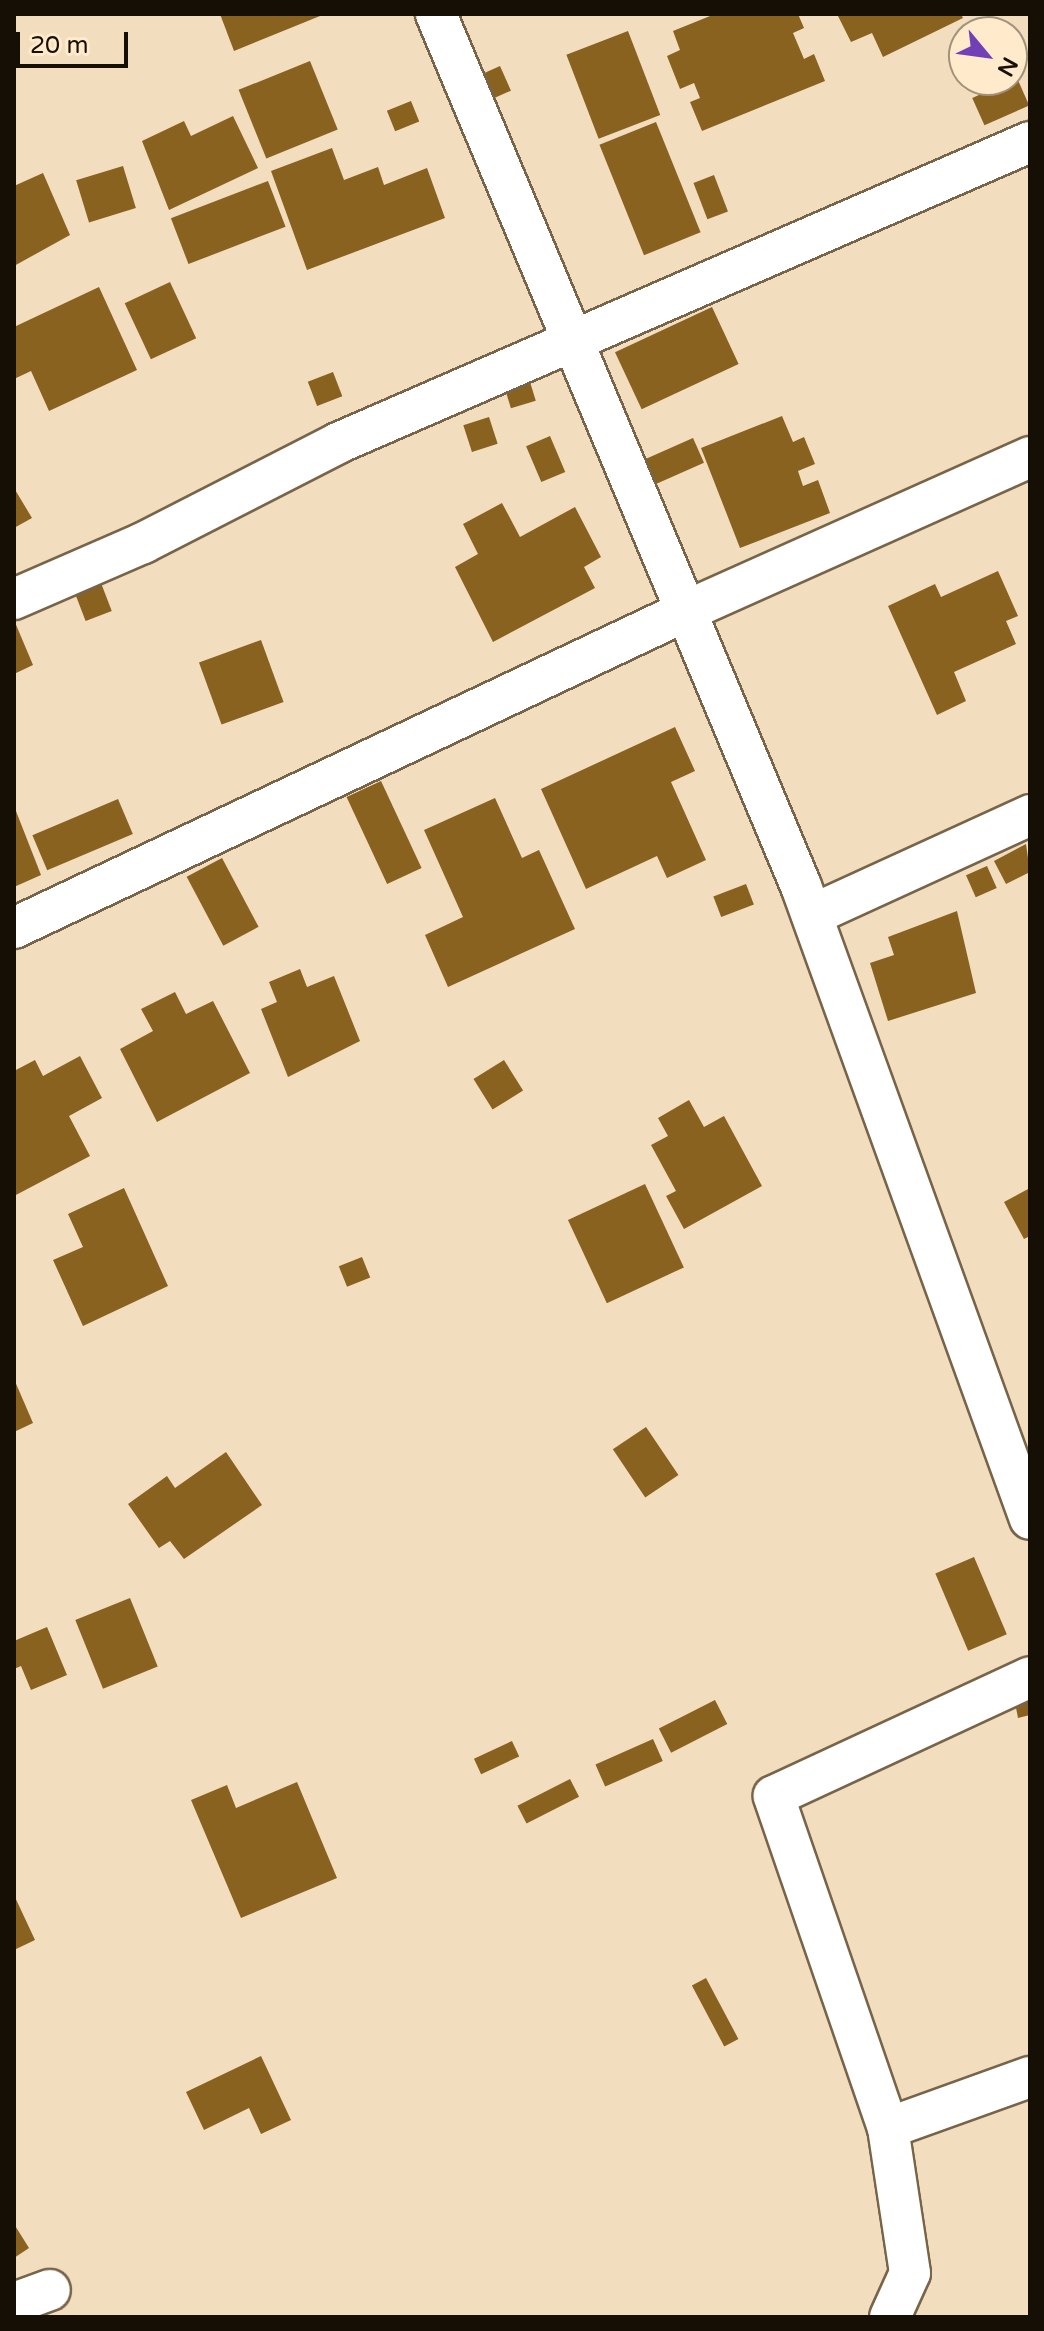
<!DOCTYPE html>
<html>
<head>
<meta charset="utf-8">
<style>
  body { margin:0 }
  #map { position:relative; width:1044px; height:2331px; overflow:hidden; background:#f2ddbe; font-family:"Varela Round",sans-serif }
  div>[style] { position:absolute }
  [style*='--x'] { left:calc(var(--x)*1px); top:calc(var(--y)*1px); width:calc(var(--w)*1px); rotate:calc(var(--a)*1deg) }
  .building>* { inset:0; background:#89621f; transform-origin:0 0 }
  .roads { filter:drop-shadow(2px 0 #776449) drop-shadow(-2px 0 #776449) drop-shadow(0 2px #776449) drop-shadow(0 -2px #776449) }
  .minor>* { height:40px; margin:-20px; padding:0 20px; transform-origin:20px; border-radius:20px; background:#fff }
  span { translate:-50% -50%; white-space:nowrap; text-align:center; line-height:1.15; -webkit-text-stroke:7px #ffeacb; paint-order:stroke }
  .frame { position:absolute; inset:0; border:16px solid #160f05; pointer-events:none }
  .north { position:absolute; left:948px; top:16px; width:80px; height:80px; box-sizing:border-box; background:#ffeacb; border:2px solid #a2927c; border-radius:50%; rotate:119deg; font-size:22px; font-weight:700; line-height:32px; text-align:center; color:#160f05 }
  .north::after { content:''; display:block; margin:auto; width:28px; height:36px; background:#713fb6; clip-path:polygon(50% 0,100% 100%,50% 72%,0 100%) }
  .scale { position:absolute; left:16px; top:32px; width:112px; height:36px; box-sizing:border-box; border:4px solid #160f05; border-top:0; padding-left:10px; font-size:24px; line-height:28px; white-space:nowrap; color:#160f05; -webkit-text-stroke:6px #ffeacb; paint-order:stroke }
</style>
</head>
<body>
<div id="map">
  <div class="building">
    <div style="clip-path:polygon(220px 14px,325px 14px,234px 51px)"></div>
    <div style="clip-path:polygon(715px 14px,798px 14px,804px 28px,793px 33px,804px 59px,814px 54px,825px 81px,702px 131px,690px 102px,700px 98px,694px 83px,680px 89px,667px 56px,680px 50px,673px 31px)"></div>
    <div style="clip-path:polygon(837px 14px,961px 14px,963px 18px,883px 57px,872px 33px,851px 42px)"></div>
    <div style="left:628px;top:31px;width:90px;height:66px;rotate:69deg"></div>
    <div style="left:310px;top:61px;width:74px;height:77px;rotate:68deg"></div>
    <div style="left:500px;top:66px;width:27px;height:33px;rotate:66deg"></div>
    <div style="left:1017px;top:78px;width:30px;height:49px;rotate:66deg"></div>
    <div style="left:411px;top:101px;width:22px;height:26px;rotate:68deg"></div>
    <div style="clip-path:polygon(233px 116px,258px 168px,169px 210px,142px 141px,184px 121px,191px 136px)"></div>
    <div style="left:656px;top:122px;width:119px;height:61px;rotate:68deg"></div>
    <div style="clip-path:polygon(332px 148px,344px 180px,378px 167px,384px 185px,427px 168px,445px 218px,307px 270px,271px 171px)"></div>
    <div style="left:123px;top:166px;width:44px;height:49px;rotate:73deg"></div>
    <div style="clip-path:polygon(43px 173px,70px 235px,14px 266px,14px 186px)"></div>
    <div style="left:714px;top:175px;width:39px;height:22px;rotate:69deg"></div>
    <div style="left:268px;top:181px;width:49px;height:104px;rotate:69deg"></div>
    <div style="left:170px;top:282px;width:62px;height:50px;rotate:65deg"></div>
    <div style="clip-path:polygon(99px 287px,137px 370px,49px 411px,31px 371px,14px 379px,14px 327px)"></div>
    <div style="left:712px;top:307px;width:63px;height:107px;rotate:65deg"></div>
    <div style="left:333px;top:372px;width:26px;height:27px;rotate:69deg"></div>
    <div style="left:527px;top:372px;width:30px;height:26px;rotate:73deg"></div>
    <div style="clip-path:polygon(782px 416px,793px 442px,804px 437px,815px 464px,798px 471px,803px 486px,818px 480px,830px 513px,740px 548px,701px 448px)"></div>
    <div style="left:489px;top:417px;width:28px;height:27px;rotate:72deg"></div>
    <div style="left:550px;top:436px;width:39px;height:26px;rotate:67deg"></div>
    <div style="left:693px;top:438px;width:27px;height:55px;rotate:66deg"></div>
    <div style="clip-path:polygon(14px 488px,32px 518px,14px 528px)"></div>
    <div style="clip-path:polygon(502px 503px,520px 537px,575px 507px,601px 557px,584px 567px,595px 588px,493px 642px,455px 567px,478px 554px,463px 524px)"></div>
    <div style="clip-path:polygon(998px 571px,1018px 616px,1006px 621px,1016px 644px,954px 672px,966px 701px,937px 715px,888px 606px,935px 584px,941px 597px)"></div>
    <div style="left:101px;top:583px;width:30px;height:28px;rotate:69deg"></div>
    <div style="clip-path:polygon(14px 620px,33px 665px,14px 674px)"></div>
    <div style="left:261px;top:640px;width:66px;height:66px;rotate:70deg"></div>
    <div style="clip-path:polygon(675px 727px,695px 771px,671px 782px,706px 860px,667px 878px,657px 856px,586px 889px,541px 789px)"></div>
    <div style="left:381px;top:781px;width:96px;height:38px;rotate:65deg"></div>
    <div style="clip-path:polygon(495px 798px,522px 858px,539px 850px,575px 929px,448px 987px,425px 935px,463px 917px,424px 830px)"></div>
    <div style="left:118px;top:799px;width:38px;height:93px;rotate:67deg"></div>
    <div style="clip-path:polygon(14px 806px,41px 875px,14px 887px)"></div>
    <div style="clip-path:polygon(1026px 844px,1030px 872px,1006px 884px,994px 861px)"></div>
    <div style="left:222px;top:858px;width:78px;height:40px;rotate:62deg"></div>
    <div style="left:987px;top:866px;width:24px;height:23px;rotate:66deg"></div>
    <div style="left:746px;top:884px;width:22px;height:35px;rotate:69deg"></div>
    <div style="clip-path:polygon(957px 911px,976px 993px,888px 1021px,870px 963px,894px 955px,888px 937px)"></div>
    <div style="clip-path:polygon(300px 969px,307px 987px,334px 976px,360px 1041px,288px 1077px,261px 1009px,277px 1002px,269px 982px)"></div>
    <div style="clip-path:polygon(175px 992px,186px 1014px,213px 1001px,250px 1073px,157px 1122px,120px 1049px,153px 1031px,141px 1009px)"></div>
    <div style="clip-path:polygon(80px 1056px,102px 1098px,69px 1116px,90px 1156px,14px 1196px,14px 1071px,35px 1060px,43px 1076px)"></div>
    <div style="left:504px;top:1060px;width:36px;height:36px;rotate:58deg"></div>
    <div style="clip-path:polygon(689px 1100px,704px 1127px,724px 1116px,762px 1186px,684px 1229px,666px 1196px,676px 1191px,651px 1145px,668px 1136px,658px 1118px)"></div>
    <div style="left:645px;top:1184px;width:92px;height:85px;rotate:65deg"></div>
    <div style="clip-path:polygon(124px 1188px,168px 1286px,83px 1326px,53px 1260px,83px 1247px,68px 1214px)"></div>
    <div style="clip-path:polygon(1030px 1188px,1030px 1236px,1024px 1239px,1004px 1202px)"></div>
    <div style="left:362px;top:1257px;width:22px;height:25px;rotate:68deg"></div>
    <div style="clip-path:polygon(14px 1379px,33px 1423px,14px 1432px)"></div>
    <div style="left:646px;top:1427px;width:58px;height:40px;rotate:56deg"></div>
    <div style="clip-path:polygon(226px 1452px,262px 1505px,184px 1559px,170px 1541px,159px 1548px,128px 1504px,167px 1476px,175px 1488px)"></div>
    <div style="left:974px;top:1557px;width:84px;height:42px;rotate:67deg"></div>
    <div style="left:130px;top:1598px;width:74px;height:59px;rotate:68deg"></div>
    <div style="clip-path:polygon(47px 1627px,67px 1675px,31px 1690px,21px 1666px,14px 1669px,14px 1641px)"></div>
    <div style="clip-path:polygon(1030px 1689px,1030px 1715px,1018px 1718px,1013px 1692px)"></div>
    <div style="left:715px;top:1700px;width:27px;height:63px;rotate:63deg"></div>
    <div style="left:653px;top:1739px;width:24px;height:63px;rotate:66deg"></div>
    <div style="left:512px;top:1741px;width:17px;height:42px;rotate:65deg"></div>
    <div style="left:570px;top:1779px;width:20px;height:59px;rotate:63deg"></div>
    <div style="clip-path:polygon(297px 1782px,337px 1878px,241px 1918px,191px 1800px,227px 1785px,236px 1808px)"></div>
    <div style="clip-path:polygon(14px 1895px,35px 1940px,14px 1950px)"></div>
    <div style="left:706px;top:1978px;width:69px;height:16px;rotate:62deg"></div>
    <div style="clip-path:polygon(261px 2056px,291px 2120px,261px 2134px,249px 2108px,204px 2130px,186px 2092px)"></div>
    <div style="clip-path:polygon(14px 2224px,29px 2248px,14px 2258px)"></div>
  </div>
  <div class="roads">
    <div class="minor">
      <div style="--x:436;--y:14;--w:945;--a:67.29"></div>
      <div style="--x:801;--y:886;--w:673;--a:70.11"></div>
      <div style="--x:14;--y:599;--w:141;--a:-23.5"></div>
      <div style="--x:143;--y:543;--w:219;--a:-27.1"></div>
      <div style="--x:338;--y:443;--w:755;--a:-23.51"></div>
      <div style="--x:812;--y:915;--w:240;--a:-24.6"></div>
      <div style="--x:14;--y:928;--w:745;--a:-25.26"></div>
      <div style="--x:688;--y:610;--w:375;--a:-24.1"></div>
      <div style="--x:888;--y:2128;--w:151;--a:-19.8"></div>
      <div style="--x:14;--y:2303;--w:38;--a:-20"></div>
      <div style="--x:890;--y:2317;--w:48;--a:-65.6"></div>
      <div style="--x:910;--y:2273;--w:147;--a:-98.6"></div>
      <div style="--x:888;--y:2128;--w:351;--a:-109"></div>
      <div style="--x:774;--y:1796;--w:282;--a:-24.9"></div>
    </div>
  </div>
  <div class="frame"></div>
  <div class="north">N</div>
  <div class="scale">20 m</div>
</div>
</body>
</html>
